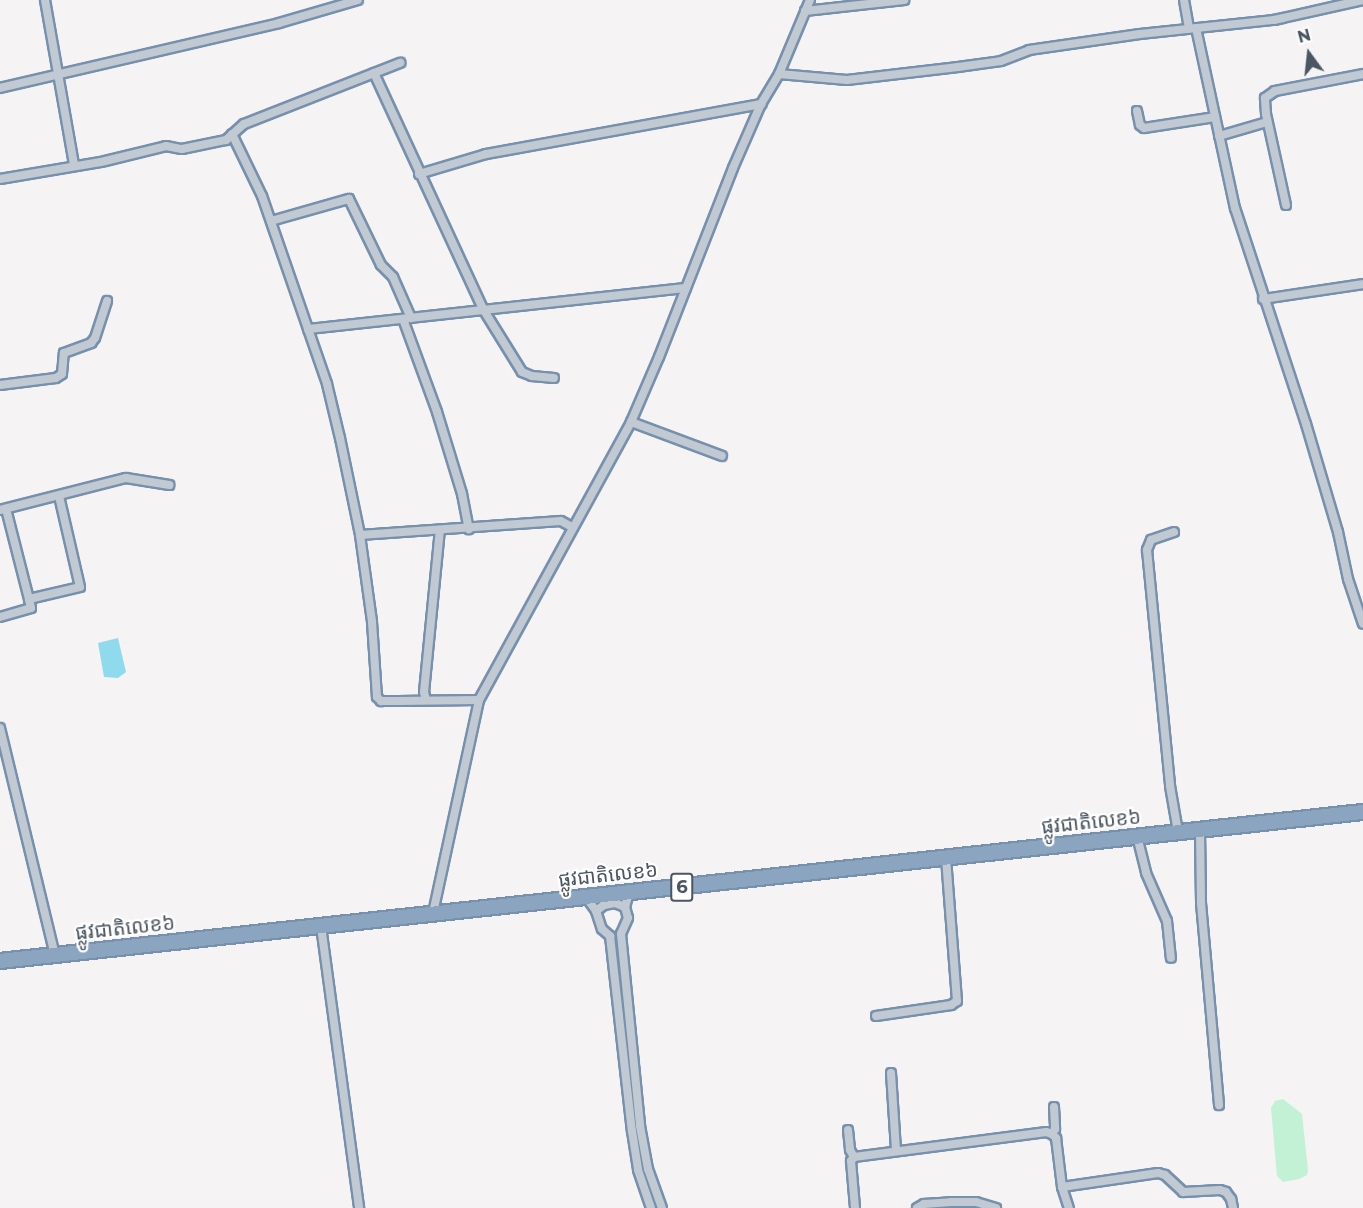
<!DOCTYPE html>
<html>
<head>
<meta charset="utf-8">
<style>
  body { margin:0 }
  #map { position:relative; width:1363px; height:1208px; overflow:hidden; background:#f5f3f3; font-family:Montserrat,"Noto Sans Khmer",sans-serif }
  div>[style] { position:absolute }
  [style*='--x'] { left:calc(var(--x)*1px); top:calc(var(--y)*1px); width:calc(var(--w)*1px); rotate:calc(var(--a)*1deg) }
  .green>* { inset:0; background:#c3f1d5 }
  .water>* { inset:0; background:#90daee }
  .roads { filter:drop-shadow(2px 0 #7690ad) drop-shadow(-2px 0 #7690ad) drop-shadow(0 2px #7690ad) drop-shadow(0 -2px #7690ad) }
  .street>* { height:8px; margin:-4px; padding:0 4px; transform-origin:4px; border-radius:4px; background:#c1cad2 }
  .highway>* { height:14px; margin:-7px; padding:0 7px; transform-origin:7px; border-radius:7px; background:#8ba5c1 }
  span { translate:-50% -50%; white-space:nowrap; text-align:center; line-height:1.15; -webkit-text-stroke:4.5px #fff; paint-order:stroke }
  .shield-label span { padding:2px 4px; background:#fff; border:2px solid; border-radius:4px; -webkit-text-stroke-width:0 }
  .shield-label { font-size:18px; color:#4a5661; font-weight:700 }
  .street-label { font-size:20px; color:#4a5661 }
  .north { position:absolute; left:1279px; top:24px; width:60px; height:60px; -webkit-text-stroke:4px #fff; paint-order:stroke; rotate:345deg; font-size:16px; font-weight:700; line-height:24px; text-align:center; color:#4a5661 }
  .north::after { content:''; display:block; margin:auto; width:21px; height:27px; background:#4a5661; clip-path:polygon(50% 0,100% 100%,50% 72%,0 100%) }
</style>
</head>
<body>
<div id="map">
  <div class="green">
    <div style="clip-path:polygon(1283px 1099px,1302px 1114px,1308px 1170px,1307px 1175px,1299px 1179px,1283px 1182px,1277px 1176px,1271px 1108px,1275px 1101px)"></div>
  </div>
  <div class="water">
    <div style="clip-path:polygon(118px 638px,126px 672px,118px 678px,104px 677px,98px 643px)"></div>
  </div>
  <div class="roads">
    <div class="street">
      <div style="--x:45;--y:0;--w:167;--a:80"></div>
      <div style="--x:1184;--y:0;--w:29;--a:80"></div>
      <div style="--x:805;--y:11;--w:100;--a:-6.3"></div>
      <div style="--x:1196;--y:28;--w:184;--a:77.8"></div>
      <div style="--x:1235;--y:208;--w:227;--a:71.8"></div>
      <div style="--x:1306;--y:424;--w:113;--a:73.5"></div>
      <div style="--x:1338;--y:532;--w:48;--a:78"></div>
      <div style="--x:1348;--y:579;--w:47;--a:71.6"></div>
      <div style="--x:374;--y:73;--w:260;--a:65.2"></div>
      <div style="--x:483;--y:309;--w:74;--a:58.2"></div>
      <div style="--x:522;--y:372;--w:11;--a:22"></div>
      <div style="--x:532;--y:376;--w:22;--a:5"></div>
      <div style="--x:779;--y:74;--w:68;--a:5"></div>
      <div style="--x:847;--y:80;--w:112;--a:-6.7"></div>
      <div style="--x:958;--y:67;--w:43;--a:-7.9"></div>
      <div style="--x:1001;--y:61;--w:30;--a:-21"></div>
      <div style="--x:1029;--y:50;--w:112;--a:-8.2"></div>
      <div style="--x:1140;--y:34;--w:135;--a:-6"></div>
      <div style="--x:1274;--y:20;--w:91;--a:-12.7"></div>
      <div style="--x:0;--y:88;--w:286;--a:-13.1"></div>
      <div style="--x:279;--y:23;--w:82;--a:-16.2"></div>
      <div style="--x:1137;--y:111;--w:14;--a:78"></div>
      <div style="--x:1140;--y:125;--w:5;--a:37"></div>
      <div style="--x:1144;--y:128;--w:72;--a:-8.8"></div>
      <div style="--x:232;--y:134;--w:69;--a:64.2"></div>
      <div style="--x:262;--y:196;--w:199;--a:70.9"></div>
      <div style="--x:327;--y:384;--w:56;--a:76.5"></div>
      <div style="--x:340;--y:438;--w:99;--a:78.3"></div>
      <div style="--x:360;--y:535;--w:88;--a:82.1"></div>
      <div style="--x:372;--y:622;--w:75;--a:86.2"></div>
      <div style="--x:377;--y:697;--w:6;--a:45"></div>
      <div style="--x:381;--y:701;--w:17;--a:0"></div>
      <div style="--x:398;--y:701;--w:81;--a:-0.7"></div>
      <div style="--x:1219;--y:136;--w:50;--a:-16.3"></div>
      <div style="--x:419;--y:174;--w:70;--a:-16.6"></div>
      <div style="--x:486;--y:154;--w:280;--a:-10.3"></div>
      <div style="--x:0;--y:179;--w:102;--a:-9.6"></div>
      <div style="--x:101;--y:162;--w:67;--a:-13.8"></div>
      <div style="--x:166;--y:146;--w:16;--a:11"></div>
      <div style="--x:182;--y:149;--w:45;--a:-11.6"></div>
      <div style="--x:226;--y:140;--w:24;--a:-42"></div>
      <div style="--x:244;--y:124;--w:168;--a:-21.4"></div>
      <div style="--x:1286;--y:205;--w:93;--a:-102.4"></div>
      <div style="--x:1266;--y:114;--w:16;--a:-94"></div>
      <div style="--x:1265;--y:98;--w:12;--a:-35"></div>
      <div style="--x:1275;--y:91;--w:90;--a:-10.9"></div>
      <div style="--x:271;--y:221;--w:81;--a:-15.8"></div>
      <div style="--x:349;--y:199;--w:73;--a:64.1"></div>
      <div style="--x:381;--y:265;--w:17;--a:45"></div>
      <div style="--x:393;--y:277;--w:45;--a:66.3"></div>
      <div style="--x:1263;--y:299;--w:101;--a:-8.5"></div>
      <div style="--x:403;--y:319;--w:99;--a:69.9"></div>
      <div style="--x:437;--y:412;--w:86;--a:73"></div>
      <div style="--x:462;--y:494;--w:36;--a:79"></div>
      <div style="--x:308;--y:329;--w:380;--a:-6.2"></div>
      <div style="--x:0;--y:385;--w:56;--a:-7.1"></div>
      <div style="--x:56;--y:378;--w:7;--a:-34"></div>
      <div style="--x:62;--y:374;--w:21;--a:-85"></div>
      <div style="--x:64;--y:353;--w:29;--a:-20"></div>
      <div style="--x:91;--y:343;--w:6;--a:-51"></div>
      <div style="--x:95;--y:338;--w:39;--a:-72"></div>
      <div style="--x:631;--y:422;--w:97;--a:20.5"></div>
      <div style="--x:6;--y:509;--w:93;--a:75.7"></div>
      <div style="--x:0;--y:510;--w:130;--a:-14.3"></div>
      <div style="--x:126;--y:478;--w:44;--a:9.2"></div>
      <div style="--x:1174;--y:532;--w:24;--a:161"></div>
      <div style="--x:1151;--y:540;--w:11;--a:112"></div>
      <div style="--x:1147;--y:550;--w:237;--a:84.4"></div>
      <div style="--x:1170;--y:786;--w:47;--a:80.1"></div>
      <div style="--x:360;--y:535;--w:201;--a:-4"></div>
      <div style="--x:561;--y:521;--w:13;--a:29"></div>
      <div style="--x:0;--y:617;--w:32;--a:-16"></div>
      <div style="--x:31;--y:608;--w:9;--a:-103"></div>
      <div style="--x:29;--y:599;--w:52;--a:-13.2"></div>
      <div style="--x:80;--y:587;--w:93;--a:-103"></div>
      <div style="--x:426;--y:700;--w:8;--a:-104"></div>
      <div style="--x:424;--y:692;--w:163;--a:-84.4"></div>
      <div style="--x:0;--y:728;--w:234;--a:76.4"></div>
      <div style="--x:1200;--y:830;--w:73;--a:89.2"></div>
      <div style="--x:1201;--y:903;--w:203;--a:84.9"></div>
      <div style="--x:1137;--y:836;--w:38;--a:76"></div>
      <div style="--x:1146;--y:873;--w:52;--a:66.4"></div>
      <div style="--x:1167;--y:921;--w:37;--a:84"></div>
      <div style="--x:629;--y:893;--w:15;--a:106"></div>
      <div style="--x:625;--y:907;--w:11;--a:75"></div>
      <div style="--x:628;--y:918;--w:17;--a:114"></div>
      <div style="--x:621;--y:934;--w:193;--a:84.3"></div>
      <div style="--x:640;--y:1126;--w:44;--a:79.5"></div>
      <div style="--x:648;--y:1169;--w:41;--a:70.3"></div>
      <div style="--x:586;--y:897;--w:17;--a:54"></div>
      <div style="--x:596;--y:911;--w:19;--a:72"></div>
      <div style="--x:602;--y:929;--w:11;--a:41"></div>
      <div style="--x:610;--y:936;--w:196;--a:83.6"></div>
      <div style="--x:632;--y:1131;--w:39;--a:81"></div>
      <div style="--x:638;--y:1170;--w:40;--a:71.1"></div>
      <div style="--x:596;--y:911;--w:10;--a:-37"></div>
      <div style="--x:604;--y:905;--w:11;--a:-10"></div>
      <div style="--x:615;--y:903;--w:11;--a:22"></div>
      <div style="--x:433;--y:913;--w:218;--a:-77.8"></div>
      <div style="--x:479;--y:700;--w:317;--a:-61.3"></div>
      <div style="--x:631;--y:422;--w:71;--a:-66.7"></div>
      <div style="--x:659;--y:357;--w:203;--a:-68.6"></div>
      <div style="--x:733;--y:168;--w:70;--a:-66.4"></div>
      <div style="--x:761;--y:104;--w:35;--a:-59"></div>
      <div style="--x:779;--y:74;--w:80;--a:-67.3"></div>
      <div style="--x:321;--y:926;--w:285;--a:82.3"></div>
      <div style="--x:876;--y:1016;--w:76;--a:-8.3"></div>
      <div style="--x:951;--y:1005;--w:7;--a:-34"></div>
      <div style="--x:957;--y:1001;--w:144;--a:-94.4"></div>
      <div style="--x:891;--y:1073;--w:77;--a:86.3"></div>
      <div style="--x:1054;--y:1107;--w:22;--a:87"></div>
      <div style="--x:1055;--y:1129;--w:6;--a:121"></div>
      <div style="--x:1052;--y:1134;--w:6;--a:45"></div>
      <div style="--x:1056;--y:1138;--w:49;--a:83"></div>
      <div style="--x:1062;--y:1187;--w:22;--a:72"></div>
      <div style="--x:848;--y:1130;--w:20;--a:84"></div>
      <div style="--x:850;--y:1150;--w:8;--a:60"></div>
      <div style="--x:854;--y:1157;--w:5;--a:127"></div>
      <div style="--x:851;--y:1161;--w:47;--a:85.1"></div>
      <div style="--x:854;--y:1157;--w:194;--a:-7.4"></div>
      <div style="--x:1046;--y:1132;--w:6;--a:18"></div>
      <div style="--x:1062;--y:1187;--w:97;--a:-8.3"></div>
      <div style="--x:1158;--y:1173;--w:7;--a:16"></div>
      <div style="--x:1165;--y:1175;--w:25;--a:43"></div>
      <div style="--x:1183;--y:1192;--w:37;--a:-3"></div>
      <div style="--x:1220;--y:1190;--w:6;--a:18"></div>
      <div style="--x:1226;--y:1192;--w:9;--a:54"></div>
      <div style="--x:1231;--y:1199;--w:9;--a:77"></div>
      <div style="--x:917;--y:1208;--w:8;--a:-30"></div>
      <div style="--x:924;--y:1204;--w:27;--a:-4"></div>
      <div style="--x:951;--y:1202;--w:25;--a:0"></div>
      <div style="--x:976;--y:1202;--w:21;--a:17"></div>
    </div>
    <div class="highway">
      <div style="--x:0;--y:961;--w:1371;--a:-6.24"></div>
    </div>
  </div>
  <div class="shield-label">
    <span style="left:682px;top:887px">6</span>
  </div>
  <div class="street-label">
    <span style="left:1091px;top:822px;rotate:-6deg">ផ្លូវជាតិលេខ៦</span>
    <span style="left:608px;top:875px;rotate:-6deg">ផ្លូវជាតិលេខ៦</span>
    <span style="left:125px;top:928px;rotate:-6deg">ផ្លូវជាតិលេខ៦</span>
  </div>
  <div class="north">N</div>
</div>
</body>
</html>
